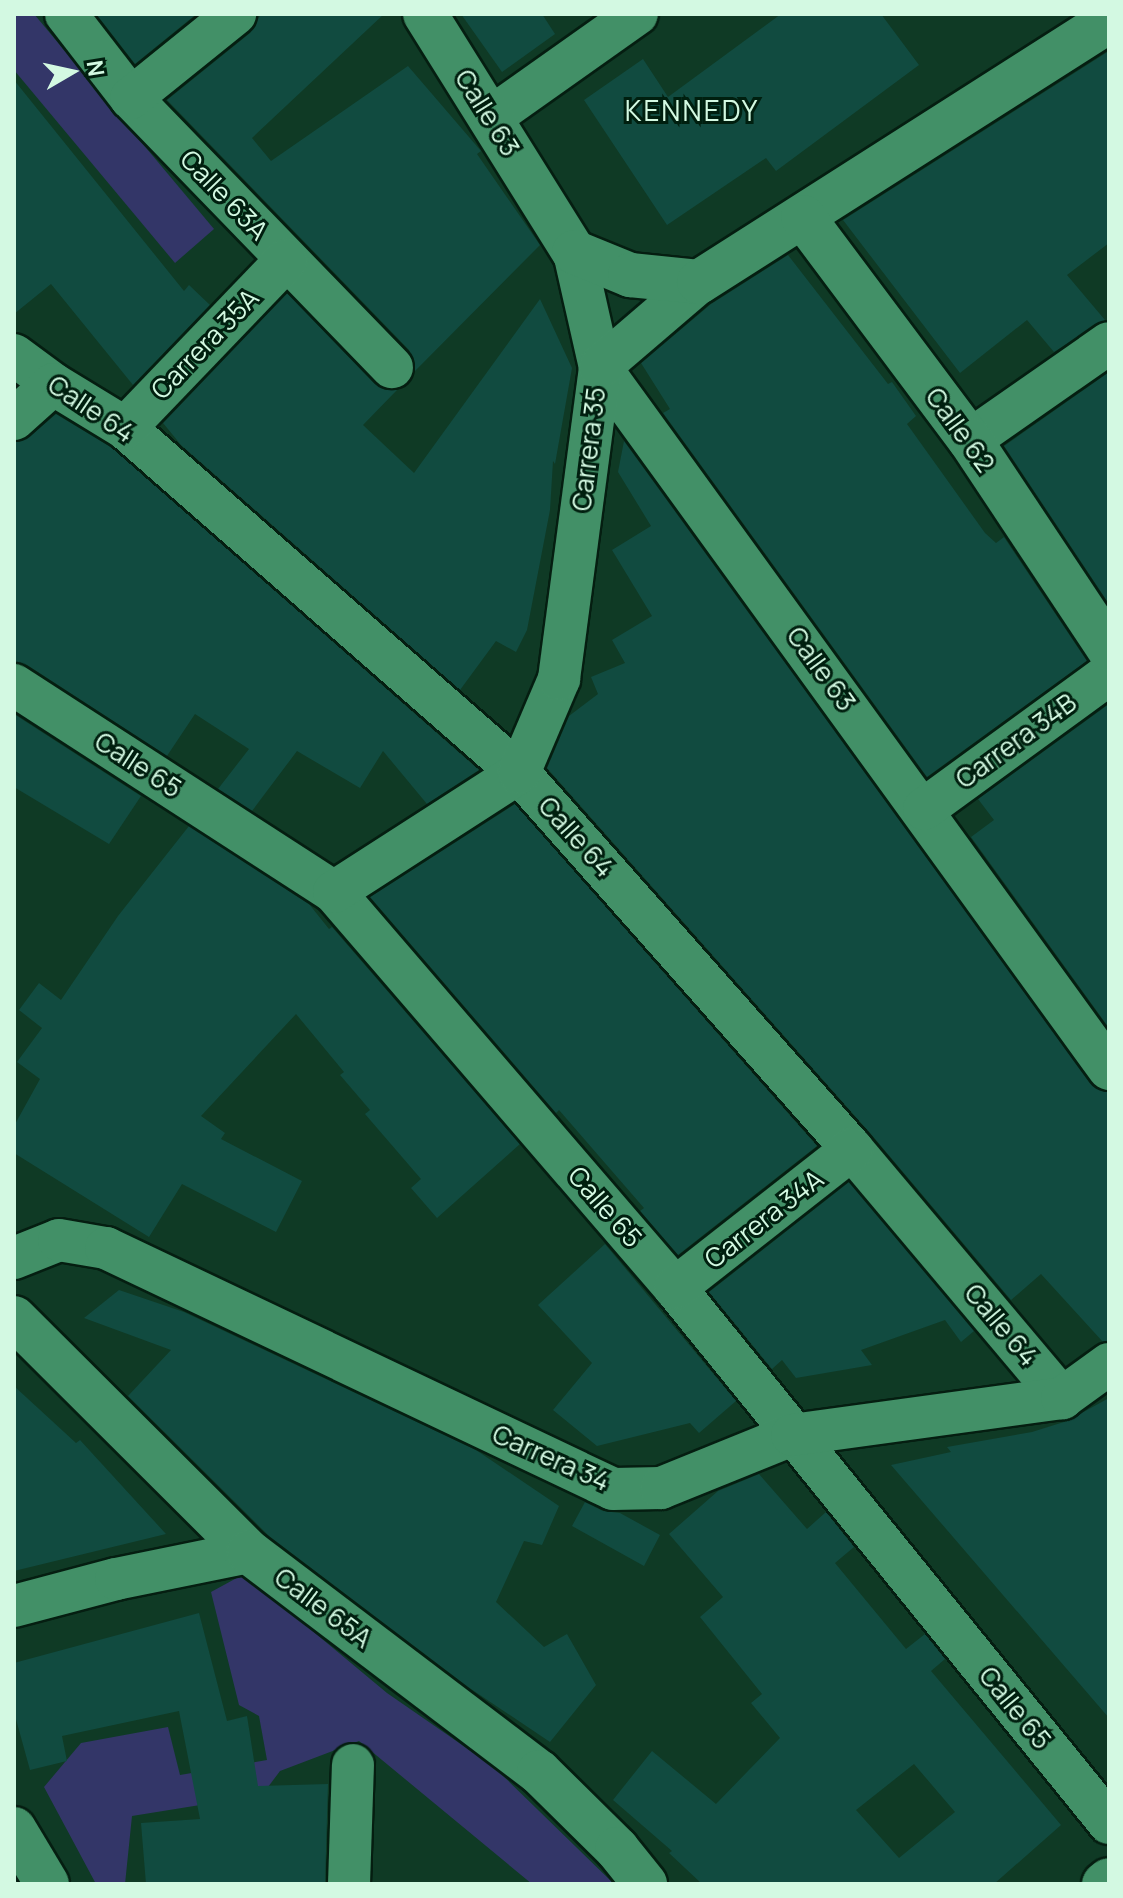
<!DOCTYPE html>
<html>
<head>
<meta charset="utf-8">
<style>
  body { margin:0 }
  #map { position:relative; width:1123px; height:1898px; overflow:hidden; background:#0f3a25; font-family:Manrope,sans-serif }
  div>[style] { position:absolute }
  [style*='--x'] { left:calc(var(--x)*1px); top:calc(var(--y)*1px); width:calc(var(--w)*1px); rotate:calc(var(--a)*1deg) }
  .green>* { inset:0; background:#333668 }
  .building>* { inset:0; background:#114b40 }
  .roads { filter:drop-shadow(2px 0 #051e11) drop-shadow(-2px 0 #051e11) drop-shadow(0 2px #051e11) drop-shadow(0 -2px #051e11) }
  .minor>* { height:42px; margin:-21px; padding:0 21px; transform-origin:21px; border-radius:21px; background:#429067 }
  .tertiary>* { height:44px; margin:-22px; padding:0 22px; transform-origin:22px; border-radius:22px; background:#429067 }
  .secondary>* { height:44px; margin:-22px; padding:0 22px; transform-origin:22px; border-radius:22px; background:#429067 }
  span { translate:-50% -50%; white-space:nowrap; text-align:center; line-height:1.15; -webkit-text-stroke:6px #001f0f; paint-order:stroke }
  .street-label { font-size:26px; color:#d3f9e2 }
  .neighbourhood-label { font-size:28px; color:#d3f9e2; letter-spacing:2px }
  .frame { position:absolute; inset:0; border:16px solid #d3f9e2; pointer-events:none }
  .north { position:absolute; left:32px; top:32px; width:80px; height:80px; -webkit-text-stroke:6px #001f0f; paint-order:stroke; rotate:81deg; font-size:22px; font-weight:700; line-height:32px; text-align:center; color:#d3f9e2 }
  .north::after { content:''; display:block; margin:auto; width:28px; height:36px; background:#d3f9e2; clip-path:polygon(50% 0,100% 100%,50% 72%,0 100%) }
</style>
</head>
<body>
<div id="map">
  <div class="green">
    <div style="clip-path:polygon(14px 14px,34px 14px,214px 229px,175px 263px,14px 70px)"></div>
    <div style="clip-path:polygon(244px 1574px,387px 1693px,494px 1767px,614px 1884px,532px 1884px,359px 1741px,280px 1771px,262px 1795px,132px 1816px,125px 1884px,96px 1884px,44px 1787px,81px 1743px,168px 1727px,180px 1775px,267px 1760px,259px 1716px,239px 1705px,211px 1592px)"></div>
  </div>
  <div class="building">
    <div style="clip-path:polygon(96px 14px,193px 14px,194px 16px,135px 64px)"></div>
    <div style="clip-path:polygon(261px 14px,384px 14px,252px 138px,271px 161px,408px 66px,481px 151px,477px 154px,540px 245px,415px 371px,409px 350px,167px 100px,250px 33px)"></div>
    <div style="clip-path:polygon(461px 14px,542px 14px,555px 34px,502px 72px)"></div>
    <div style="clip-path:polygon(781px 14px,881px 14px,919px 65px,776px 171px,766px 158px,667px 225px,584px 100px,643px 59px,668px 97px)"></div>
    <div style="clip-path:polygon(1109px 51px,1109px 243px,1067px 275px,1105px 320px,1054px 352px,1027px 320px,960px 373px,843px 220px)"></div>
    <div style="clip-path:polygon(14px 80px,184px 291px,189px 285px,210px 305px,133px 385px,51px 284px,14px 314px)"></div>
    <div style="clip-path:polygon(788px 255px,888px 384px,892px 382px,916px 416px,907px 424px,985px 533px,996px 543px,1004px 537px,1087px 661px,927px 777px,663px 413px,670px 409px,641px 363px,711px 304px)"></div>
    <div style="clip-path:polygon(287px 293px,375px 384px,385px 390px,397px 390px,363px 425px,414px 473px,540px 299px,572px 368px,555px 464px,553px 461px,550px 510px,527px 630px,516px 652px,496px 641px,460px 690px,181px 445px,163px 423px)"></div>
    <div style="clip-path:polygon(1109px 372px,1109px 604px,1004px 446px)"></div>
    <div style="clip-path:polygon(56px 414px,111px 447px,479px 770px,427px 804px,383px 751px,360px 788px,297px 751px,252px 811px,218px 789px,249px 749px,195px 714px,167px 756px,27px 665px,14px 661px,14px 442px,29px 437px)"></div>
    <div style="clip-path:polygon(624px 441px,1090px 1083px,1109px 1093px,1109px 1340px,1103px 1342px,1041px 1274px,1011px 1300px,870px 1133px,547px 768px,569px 716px,598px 694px,591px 677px,625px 663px,612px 640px,652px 616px,612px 550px,651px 526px,618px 472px)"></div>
    <div style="clip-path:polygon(1109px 704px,1109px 1028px,971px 837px,994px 820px,978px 799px)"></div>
    <div style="clip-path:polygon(14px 714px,141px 796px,109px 844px,14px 787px)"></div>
    <div style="clip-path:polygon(515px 804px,817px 1146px,678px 1255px,640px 1211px,644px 1208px,559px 1110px,556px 1113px,370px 897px)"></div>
    <div style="clip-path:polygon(189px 826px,309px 904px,329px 929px,332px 927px,520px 1144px,437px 1218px,411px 1188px,421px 1179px,365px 1114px,370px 1110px,340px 1075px,344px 1072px,296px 1014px,201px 1116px,225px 1133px,221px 1139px,302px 1181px,276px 1232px,182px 1184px,149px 1237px,14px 1153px,14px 1126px,40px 1079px,17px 1062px,42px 1028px,19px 1010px,39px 983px,61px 1000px,118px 916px)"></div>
    <div style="clip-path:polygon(849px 1182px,974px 1331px,961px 1342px,945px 1320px,861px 1350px,872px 1365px,796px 1378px,782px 1360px,772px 1369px,709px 1292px)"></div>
    <div style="clip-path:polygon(605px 1244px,736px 1401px,699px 1433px,690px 1423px,597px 1446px,553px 1410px,592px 1363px,538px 1305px)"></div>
    <div style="clip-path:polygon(119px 1290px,184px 1312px,476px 1450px,559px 1506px,542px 1545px,524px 1541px,496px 1602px,544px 1647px,567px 1634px,596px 1685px,550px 1742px,468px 1687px,270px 1537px,128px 1396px,171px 1350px,84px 1318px)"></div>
    <div style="clip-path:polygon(14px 1386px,76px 1443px,80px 1440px,166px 1534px,14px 1571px)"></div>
    <div style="clip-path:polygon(1109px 1398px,1109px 1718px,891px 1465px,951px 1452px,947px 1447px,1032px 1432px,1067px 1421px)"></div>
    <div style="clip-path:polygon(evenodd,759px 1474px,807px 1529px,826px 1512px,854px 1547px,835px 1563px,906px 1649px,925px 1634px,945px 1659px,931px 1671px,1061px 1825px,994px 1884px,702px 1884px,669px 1853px,672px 1851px,613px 1800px,652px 1751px,716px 1804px,780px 1738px,751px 1703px,762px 1694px,700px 1617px,723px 1597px,669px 1534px,718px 1491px,759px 1474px,914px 1764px,955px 1812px,899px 1858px,856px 1810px,914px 1764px)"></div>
    <div style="clip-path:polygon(585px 1502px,603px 1511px,620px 1513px,660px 1535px,644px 1566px,572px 1526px)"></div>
    <div style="clip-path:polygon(199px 1613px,227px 1721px,247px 1716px,258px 1786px,328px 1784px,325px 1884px,146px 1884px,141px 1823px,200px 1819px,179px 1711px,62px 1736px,67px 1761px,30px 1770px,14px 1712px,14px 1663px)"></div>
  </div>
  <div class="roads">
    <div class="minor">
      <div style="--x:66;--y:14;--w:106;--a:52.3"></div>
      <div style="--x:131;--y:98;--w:375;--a:45.9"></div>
      <div style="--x:131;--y:98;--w:134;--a:-38.9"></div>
      <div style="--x:490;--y:118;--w:180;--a:-35.3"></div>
      <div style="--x:574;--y:252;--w:118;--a:77.3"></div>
      <div style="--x:600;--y:367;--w:867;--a:54.06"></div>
      <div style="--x:14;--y:355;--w:49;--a:36.6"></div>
      <div style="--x:53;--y:384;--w:84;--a:31.4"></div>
      <div style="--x:125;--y:428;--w:524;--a:41.21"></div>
      <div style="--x:519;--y:773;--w:502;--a:48.47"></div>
      <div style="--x:852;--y:1149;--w:326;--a:49.9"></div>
      <div style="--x:14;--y:419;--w:52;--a:-41.9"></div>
      <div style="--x:125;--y:428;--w:233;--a:-46.2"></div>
      <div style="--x:970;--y:440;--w:169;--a:-34.9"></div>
      <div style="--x:14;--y:685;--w:381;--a:32.9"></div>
      <div style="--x:334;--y:892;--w:523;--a:49.27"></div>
      <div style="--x:675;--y:1288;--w:689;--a:50.95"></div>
      <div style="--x:924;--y:809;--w:229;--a:-36.1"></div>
      <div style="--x:334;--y:892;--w:220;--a:-32.8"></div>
      <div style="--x:519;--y:773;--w:102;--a:-66.9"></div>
      <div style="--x:559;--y:679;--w:315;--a:-82.5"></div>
      <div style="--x:600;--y:367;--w:130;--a:-40.6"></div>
      <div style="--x:14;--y:1258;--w:48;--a:-21.8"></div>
      <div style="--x:59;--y:1240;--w:48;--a:9.7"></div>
      <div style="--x:106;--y:1248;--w:561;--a:25.42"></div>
      <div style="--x:613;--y:1489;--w:48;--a:-1.2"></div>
      <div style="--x:661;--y:1488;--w:141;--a:-22"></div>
      <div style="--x:792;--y:1435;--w:273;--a:-7.8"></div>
      <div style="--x:1062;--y:1398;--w:58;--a:-35.9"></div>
      <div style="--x:675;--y:1288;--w:225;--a:-38.1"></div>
      <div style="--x:14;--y:1606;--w:106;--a:-14.8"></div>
      <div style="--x:116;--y:1579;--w:136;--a:-11.5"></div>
      <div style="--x:349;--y:1884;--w:119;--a:-88.1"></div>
    </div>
    <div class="tertiary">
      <div style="--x:425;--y:14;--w:281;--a:58"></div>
      <div style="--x:574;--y:252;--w:61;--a:22.3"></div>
      <div style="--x:630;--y:275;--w:69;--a:5.8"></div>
      <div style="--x:699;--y:282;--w:486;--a:-32.5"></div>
      <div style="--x:803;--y:217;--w:279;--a:53.2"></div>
      <div style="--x:970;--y:440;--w:251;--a:56.4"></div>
      <div style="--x:14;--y:1829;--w:64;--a:59"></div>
    </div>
    <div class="secondary">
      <div style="--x:14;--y:1318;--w:332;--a:44.9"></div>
      <div style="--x:249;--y:1552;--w:364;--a:37.2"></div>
      <div style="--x:539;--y:1772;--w:110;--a:44.6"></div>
      <div style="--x:617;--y:1849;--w:45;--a:51.3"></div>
      <div style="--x:1104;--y:1884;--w:6;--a:-39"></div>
    </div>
  </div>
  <div class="street-label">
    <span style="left:487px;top:113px;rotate:58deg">Calle 63</span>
    <span style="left:224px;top:195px;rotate:46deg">Calle 63A</span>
    <span style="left:205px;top:344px;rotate:-46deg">Carrera 35A</span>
    <span style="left:91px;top:409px;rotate:34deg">Calle 64</span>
    <span style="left:960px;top:430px;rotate:54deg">Calle 62</span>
    <span style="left:589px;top:449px;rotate:-83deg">Carrera 35</span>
    <span style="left:821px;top:669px;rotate:54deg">Calle 63</span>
    <span style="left:1016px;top:741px;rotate:-36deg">Carrera 34B</span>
    <span style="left:138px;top:765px;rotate:33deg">Calle 65</span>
    <span style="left:576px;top:837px;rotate:48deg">Calle 64</span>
    <span style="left:605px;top:1207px;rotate:49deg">Calle 65</span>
    <span style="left:764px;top:1219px;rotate:-38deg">Carrera 34A</span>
    <span style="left:1001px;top:1325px;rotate:50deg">Calle 64</span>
    <span style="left:551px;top:1458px;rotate:24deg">Carrera 34</span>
    <span style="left:323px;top:1608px;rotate:37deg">Calle 65A</span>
    <span style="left:1015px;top:1708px;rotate:51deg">Calle 65</span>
  </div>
  <div class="neighbourhood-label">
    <span style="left:692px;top:110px">KENNEDY</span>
  </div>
  <div class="frame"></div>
  <div class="north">N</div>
</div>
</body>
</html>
